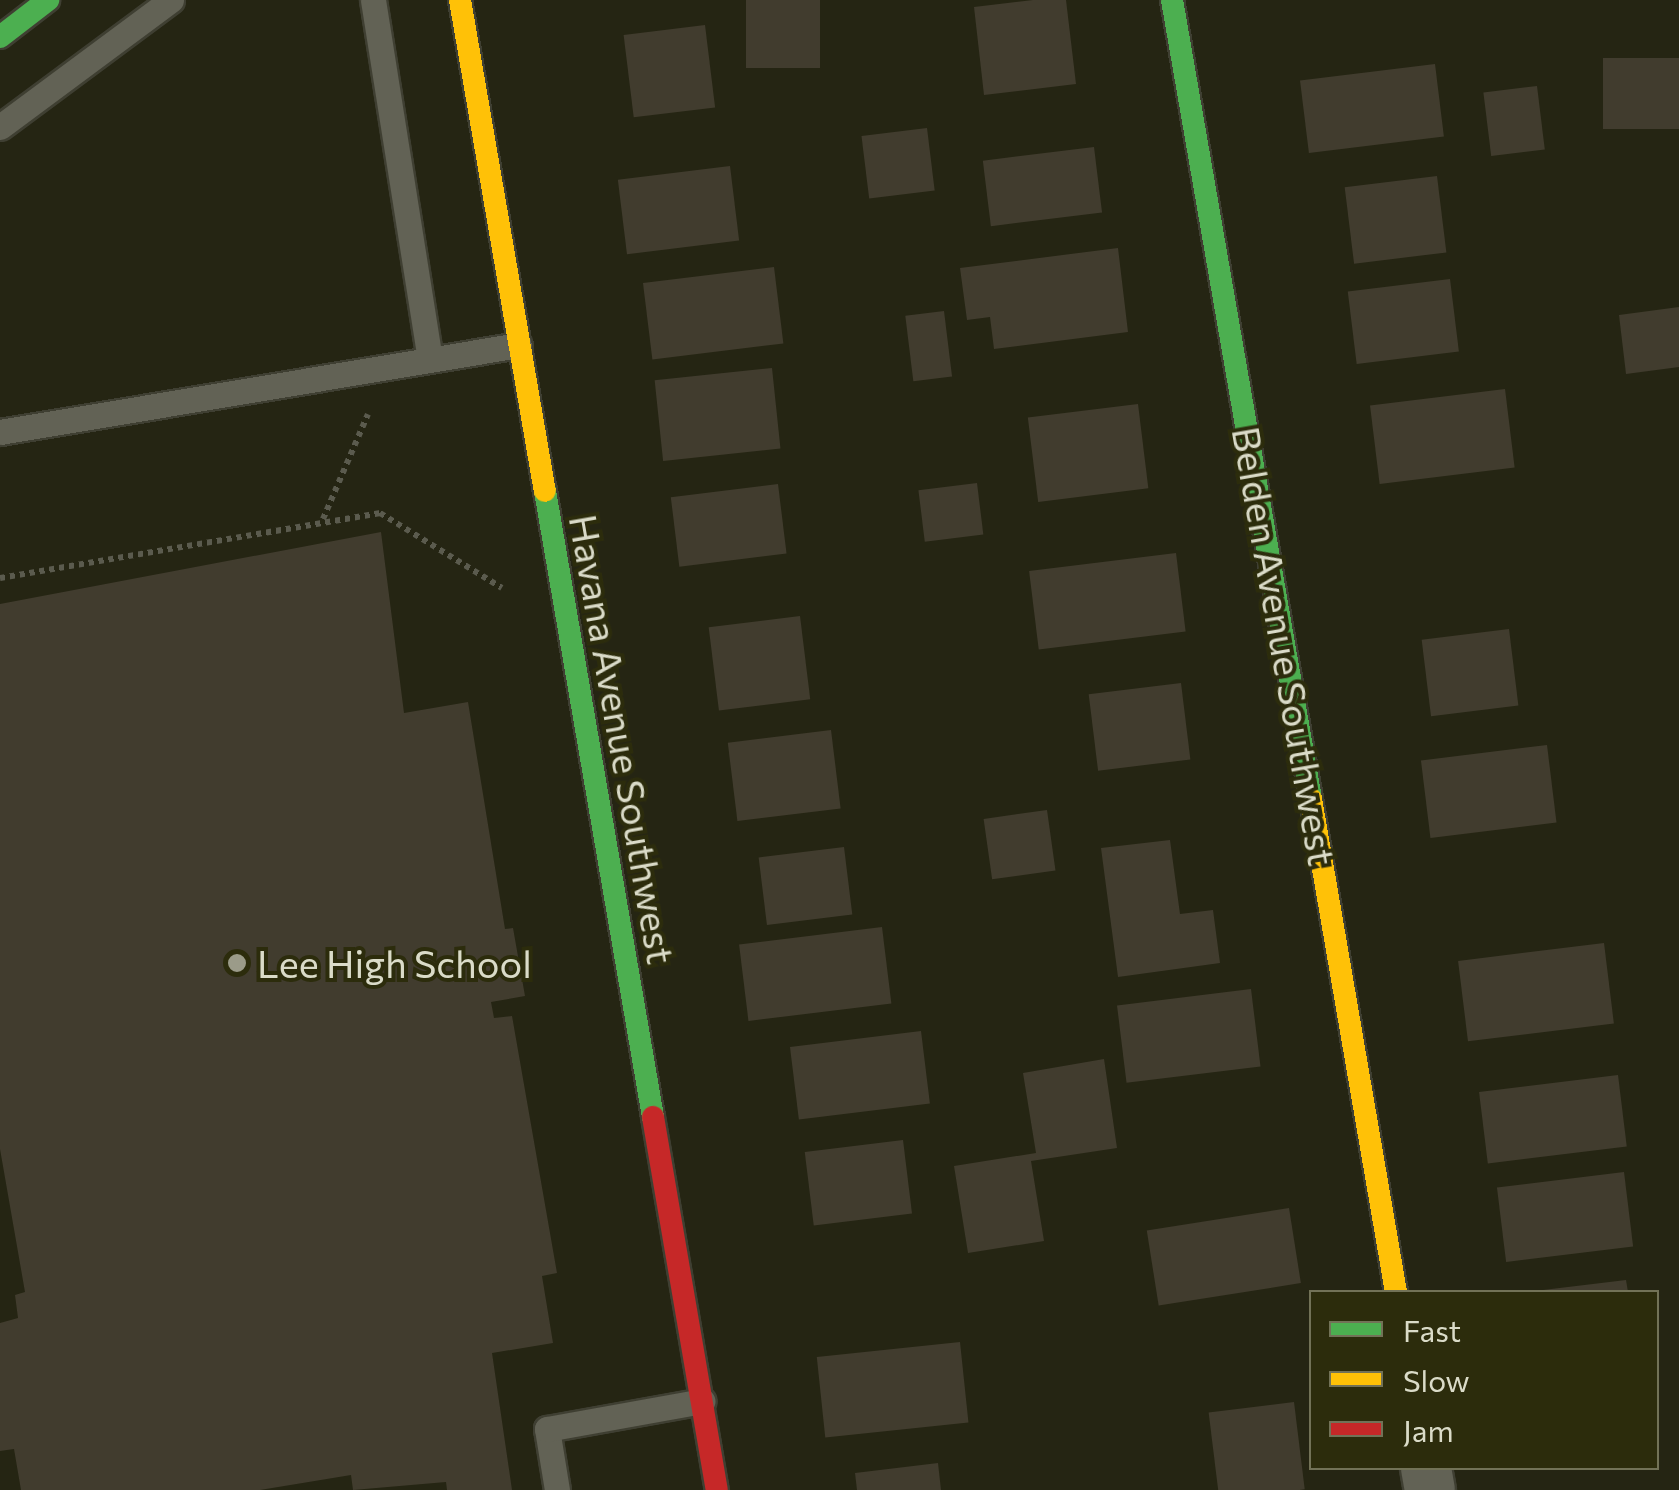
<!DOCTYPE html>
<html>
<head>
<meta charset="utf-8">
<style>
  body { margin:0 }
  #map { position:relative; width:1679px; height:1490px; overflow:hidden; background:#252513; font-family:Commissioner,sans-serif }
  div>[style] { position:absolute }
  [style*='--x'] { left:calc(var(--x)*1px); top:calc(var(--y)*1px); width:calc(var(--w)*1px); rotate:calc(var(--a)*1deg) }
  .building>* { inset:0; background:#413c2e; transform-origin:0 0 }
  .path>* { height:6px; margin-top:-3px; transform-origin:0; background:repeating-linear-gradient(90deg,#5b5b4e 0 5px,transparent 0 10px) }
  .roads { filter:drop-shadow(2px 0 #3f3f32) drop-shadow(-2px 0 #3f3f32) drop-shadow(0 2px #3f3f32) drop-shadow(0 -2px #3f3f32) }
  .lane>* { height:25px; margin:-12.5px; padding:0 12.5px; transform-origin:12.5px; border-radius:12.5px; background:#626255 }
  .street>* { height:50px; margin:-25px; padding:0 25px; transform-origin:25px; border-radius:25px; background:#626255 }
  .fast>* { height:22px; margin:-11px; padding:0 11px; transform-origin:11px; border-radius:11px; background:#4caf50 }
  .slow>* { height:22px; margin:-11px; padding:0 11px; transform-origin:11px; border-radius:11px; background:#ffc107 }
  .jam>* { height:22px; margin:-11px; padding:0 11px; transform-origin:11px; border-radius:11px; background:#c62828 }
  .dots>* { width:28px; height:28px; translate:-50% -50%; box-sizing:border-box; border:5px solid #2c2c0c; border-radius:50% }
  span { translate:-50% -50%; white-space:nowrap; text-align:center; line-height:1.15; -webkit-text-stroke:8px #2c2c0c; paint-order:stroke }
  .street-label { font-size:38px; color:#dadbc8 }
  .poi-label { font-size:38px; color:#dadbc8 }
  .left { translate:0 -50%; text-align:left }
  .legend { position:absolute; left:1309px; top:1290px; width:350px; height:180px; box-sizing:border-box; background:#2c2c0c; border:2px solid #727257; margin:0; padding:12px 18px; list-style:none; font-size:30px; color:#dadbc8 }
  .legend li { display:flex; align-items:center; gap:20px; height:50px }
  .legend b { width:50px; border:2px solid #727257 }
</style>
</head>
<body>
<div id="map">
  <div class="building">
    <div style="left:746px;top:0;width:74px;height:68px"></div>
    <div style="clip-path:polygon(1033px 0,1066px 0,1076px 84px,984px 95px,974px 7px)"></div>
    <div style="left:705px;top:25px;width:83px;height:82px;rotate:83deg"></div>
    <div style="left:1679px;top:58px;width:71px;height:76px;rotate:90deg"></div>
    <div style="left:1435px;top:64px;width:73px;height:136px;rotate:83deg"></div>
    <div style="left:1537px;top:86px;width:64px;height:54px;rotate:83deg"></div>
    <div style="left:927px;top:128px;width:63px;height:66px;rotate:83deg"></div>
    <div style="left:1094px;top:147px;width:66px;height:112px;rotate:83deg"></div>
    <div style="left:730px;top:166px;width:75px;height:113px;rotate:83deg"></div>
    <div style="left:1437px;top:176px;width:77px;height:93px;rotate:83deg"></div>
    <div style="clip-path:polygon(1118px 248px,1128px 332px,994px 349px,990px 317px,967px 320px,960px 268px)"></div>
    <div style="left:774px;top:267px;width:77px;height:132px;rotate:83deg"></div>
    <div style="left:1450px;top:279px;width:73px;height:103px;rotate:83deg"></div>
    <div style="clip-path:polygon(1679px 307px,1679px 367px,1626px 374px,1619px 315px)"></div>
    <div style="left:944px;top:311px;width:66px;height:39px;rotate:83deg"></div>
    <div style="left:772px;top:368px;width:81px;height:118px;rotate:84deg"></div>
    <div style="left:1505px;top:389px;width:79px;height:136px;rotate:83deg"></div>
    <div style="left:1138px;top:404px;width:85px;height:111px;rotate:83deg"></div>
    <div style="left:977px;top:483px;width:52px;height:59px;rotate:83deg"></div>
    <div style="left:778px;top:484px;width:70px;height:108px;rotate:83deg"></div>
    <div style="clip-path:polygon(381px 532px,404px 713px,468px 702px,505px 929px,513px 928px,525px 996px,491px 1002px,494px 1018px,512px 1016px,557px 1273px,542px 1276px,553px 1343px,492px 1353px,512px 1490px,447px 1490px,446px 1482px,353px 1490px,351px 1475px,260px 1490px,21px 1490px,14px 1449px,0 1451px,0 1323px,18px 1318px,15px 1295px,25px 1292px,0 1149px,0 604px)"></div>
    <div style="left:1176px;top:553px;width:79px;height:148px;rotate:83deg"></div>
    <div style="left:800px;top:616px;width:84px;height:92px;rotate:83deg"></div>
    <div style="left:1509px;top:629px;width:77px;height:88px;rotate:83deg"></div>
    <div style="left:1181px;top:683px;width:77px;height:93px;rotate:83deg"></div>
    <div style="left:831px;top:730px;width:79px;height:104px;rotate:83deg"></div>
    <div style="left:1547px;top:745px;width:78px;height:127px;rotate:83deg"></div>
    <div style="left:1047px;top:810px;width:61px;height:64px;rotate:82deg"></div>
    <div style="clip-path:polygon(1170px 840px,1180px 914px,1213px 910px,1220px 963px,1118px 977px,1101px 848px)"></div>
    <div style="left:844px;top:847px;width:68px;height:86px;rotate:83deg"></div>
    <div style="left:882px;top:927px;width:77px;height:144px;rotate:83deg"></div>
    <div style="left:1604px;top:943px;width:81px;height:147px;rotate:83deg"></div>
    <div style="left:1251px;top:989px;width:78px;height:135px;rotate:83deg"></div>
    <div style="left:921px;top:1031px;width:73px;height:132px;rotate:83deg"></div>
    <div style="clip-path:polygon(1104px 1059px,1117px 1148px,1031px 1161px,1044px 1241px,968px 1253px,954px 1166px,1036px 1153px,1023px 1073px)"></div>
    <div style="left:1618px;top:1075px;width:72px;height:140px;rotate:83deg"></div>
    <div style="left:903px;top:1140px;width:74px;height:99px;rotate:83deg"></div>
    <div style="left:1624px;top:1172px;width:75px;height:128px;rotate:83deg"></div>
    <div style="left:1289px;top:1208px;width:76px;height:144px;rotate:81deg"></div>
    <div style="clip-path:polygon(1626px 1280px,1628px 1292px,1543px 1292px,1543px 1290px)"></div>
    <div style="left:960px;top:1342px;width:81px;height:144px;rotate:84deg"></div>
    <div style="left:1294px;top:1402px;width:88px;height:86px;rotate:83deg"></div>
    <div style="clip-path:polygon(938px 1463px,941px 1490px,857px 1490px,855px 1473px)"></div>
  </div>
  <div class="path">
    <div style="--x:323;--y:519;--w:114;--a:-66.8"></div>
    <div style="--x:0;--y:578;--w:386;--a:-9.7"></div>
    <div style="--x:380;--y:513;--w:143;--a:31.6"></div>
  </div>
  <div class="roads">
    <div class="lane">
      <div style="--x:373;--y:0;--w:363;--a:81"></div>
      <div style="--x:0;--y:127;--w:213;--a:-36.6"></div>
      <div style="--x:0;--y:432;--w:526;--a:-9.52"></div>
      <div style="--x:557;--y:1490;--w:62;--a:-99.3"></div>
      <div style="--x:547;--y:1429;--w:158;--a:-10.2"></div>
    </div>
    <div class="street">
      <div style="--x:1426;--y:1468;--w:22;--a:80"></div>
    </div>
    <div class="fast">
      <div style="--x:1172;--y:0;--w:811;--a:80.13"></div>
      <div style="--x:0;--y:37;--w:61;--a:-37.6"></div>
      <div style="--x:545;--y:491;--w:635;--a:80.21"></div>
    </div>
    <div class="slow">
      <div style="--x:460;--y:0;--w:498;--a:80.2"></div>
      <div style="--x:1311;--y:799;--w:500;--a:80.22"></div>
    </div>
    <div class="jam">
      <div style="--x:653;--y:1117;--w:378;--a:80.3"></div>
    </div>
  </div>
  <div class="dots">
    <div style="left:237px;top:963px;background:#9b9b89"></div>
  </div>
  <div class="street-label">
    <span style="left:1285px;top:646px;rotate:80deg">Belden Avenue Southwest</span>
    <span style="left:623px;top:739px;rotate:80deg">Havana Avenue Southwest</span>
  </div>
  <div class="poi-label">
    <span class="left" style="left:257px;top:963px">Lee High School</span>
  </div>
  <ul class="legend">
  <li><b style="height:12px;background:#4caf50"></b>Fast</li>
  <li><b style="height:12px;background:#ffc107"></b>Slow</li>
  <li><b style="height:12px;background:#c62828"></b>Jam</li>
  </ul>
</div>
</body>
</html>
